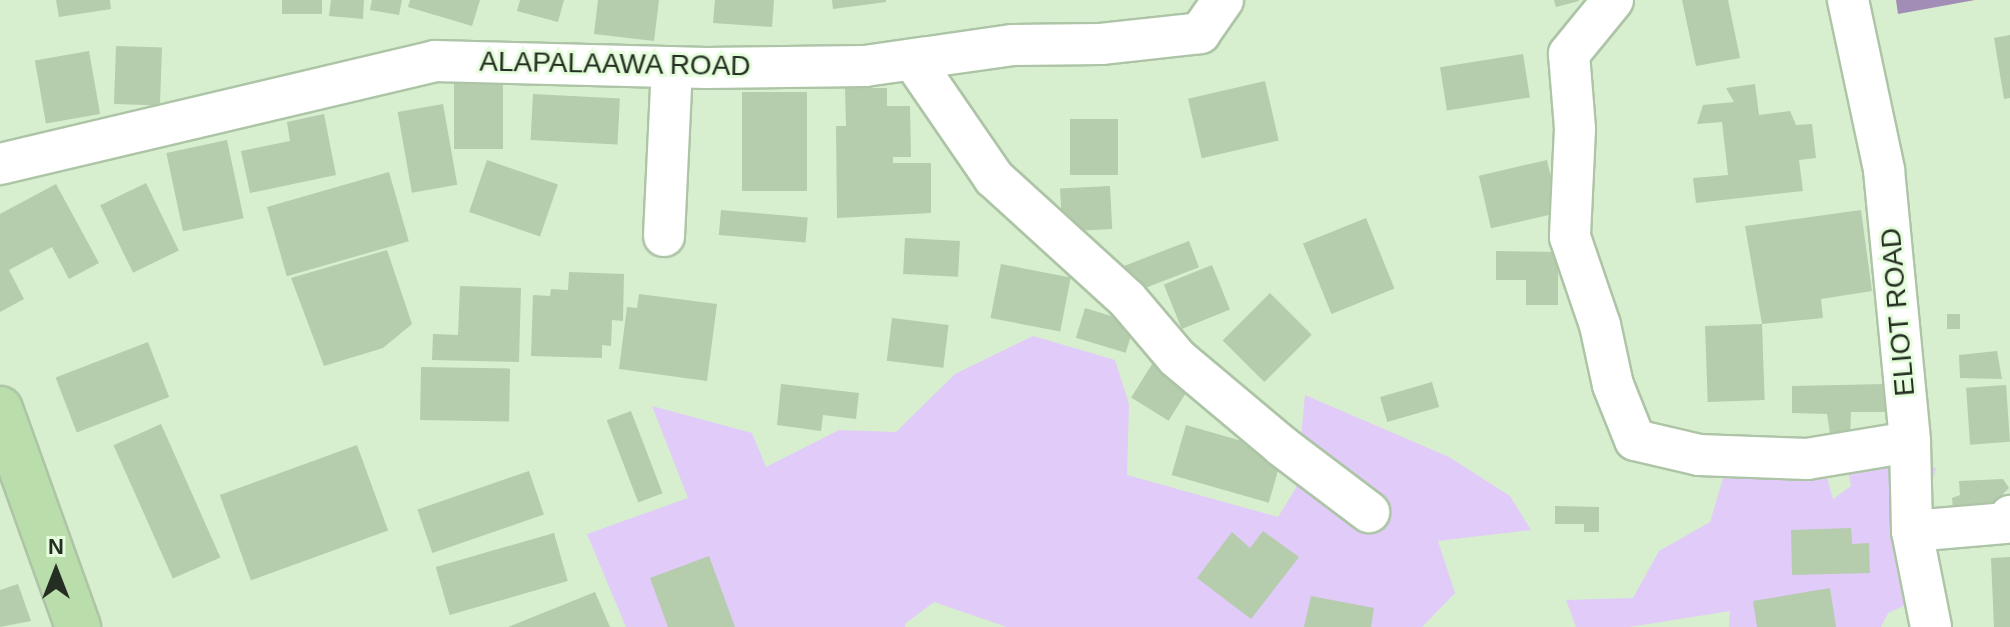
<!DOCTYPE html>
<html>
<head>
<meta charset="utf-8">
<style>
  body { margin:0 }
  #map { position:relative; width:2010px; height:627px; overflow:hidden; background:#d7efcf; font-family:Helvetica,sans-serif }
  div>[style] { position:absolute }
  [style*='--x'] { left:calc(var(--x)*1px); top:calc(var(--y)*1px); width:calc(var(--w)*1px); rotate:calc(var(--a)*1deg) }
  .green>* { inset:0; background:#e1cbf8 }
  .water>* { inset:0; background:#a28db7 }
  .building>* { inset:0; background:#b5ccad; transform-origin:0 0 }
  .roads { filter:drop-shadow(2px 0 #adc5a6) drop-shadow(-2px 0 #adc5a6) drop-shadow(0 2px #adc5a6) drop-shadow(0 -2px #adc5a6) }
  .minor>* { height:40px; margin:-20px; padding:0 20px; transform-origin:20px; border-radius:20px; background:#fff }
  .major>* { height:44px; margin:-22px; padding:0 22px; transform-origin:22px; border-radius:22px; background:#b9deac }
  span { translate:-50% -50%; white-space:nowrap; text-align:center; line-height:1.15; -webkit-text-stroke:6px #e5fddc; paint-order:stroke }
  .street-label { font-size:28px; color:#252e22 }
  .north { position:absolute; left:16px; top:531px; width:80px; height:80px; -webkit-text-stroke:6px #e5fddc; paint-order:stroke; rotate:0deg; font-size:22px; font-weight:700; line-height:32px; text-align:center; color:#252e22 }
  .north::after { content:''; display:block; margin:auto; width:28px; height:36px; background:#252e22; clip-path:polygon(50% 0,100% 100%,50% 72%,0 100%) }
</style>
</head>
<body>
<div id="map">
  <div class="green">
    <div style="clip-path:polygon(1033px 336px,1115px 360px,1129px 404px,1127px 475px,1278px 517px,1296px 488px,1305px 395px,1449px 457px,1510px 496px,1531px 530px,1438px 541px,1455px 593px,1422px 627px,1007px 627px,934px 602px,906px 623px,905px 627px,626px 627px,587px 534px,688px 498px,652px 406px,752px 433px,766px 467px,839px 430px,896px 432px,955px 374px)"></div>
    <div style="clip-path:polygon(1900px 453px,1936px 468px,1923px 516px,1923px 597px,1888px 613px,1881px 627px,1729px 627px,1730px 611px,1629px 627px,1576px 627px,1566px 600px,1633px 598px,1659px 551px,1710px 522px,1725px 472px,1826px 474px,1833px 499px,1851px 486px,1846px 459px)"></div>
  </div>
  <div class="water">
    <div style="clip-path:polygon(1896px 0,1975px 0,1898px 14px)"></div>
  </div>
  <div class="building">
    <div style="clip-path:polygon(56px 0,110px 0,111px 9px,59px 17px)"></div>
    <div style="left:282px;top:0;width:40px;height:14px"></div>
    <div style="clip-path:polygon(331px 0,364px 0,363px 19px,329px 16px)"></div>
    <div style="clip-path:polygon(372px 0,402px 0,399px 15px,370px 10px)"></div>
    <div style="clip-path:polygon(410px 0,480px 0,472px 26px,408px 7px)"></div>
    <div style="clip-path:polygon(520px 0,564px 0,558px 22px,517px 11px)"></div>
    <div style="clip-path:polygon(598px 0,659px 0,654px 41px,594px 34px)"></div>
    <div style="clip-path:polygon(715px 0,774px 0,772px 27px,713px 23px)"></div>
    <div style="clip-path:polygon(832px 0,886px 0,886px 2px,833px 9px)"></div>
    <div style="clip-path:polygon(1554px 0,1579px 0,1579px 1px,1556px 7px)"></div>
    <div style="clip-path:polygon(1682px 0,1728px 0,1740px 58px,1696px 66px)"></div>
    <div style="clip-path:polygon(2010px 35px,2010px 98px,2004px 99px,1994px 38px)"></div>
    <div style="left:116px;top:46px;width:46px;height:58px;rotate:2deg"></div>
    <div style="left:89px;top:51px;width:64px;height:55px;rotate:80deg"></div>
    <div style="left:1523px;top:54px;width:44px;height:84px;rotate:81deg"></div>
    <div style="left:1265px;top:81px;width:61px;height:79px;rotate:77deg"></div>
    <div style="left:503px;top:83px;width:66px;height:49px;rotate:90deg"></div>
    <div style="clip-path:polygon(1755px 84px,1759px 115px,1790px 111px,1796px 125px,1812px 124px,1816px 158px,1799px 160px,1803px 191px,1696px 203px,1693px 178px,1728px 175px,1722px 122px,1697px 124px,1703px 105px,1734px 102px,1726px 88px)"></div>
    <div style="clip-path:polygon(845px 88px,887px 88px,887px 106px,910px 106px,911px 157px,893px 157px,893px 163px,931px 163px,931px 213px,837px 218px,836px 126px,846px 126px)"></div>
    <div style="left:742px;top:92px;width:65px;height:99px"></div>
    <div style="left:533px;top:94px;width:87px;height:46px;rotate:3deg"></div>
    <div style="left:443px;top:104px;width:82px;height:46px;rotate:80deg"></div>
    <div style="clip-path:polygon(324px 114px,336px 175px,250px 193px,241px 151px,290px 141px,287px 122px)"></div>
    <div style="left:1070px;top:119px;width:48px;height:56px"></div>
    <div style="left:227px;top:140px;width:80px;height:62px;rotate:78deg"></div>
    <div style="left:487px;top:160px;width:75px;height:55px;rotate:19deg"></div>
    <div style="left:1547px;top:160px;width:54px;height:70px;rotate:77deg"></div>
    <div style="left:389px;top:172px;width:72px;height:127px;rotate:74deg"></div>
    <div style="left:146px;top:183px;width:75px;height:51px;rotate:64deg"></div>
    <div style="clip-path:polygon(56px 184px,99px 263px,69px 279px,52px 247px,9px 270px,24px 299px,0 312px,0 214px)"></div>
    <div style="left:1110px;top:186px;width:43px;height:50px;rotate:87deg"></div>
    <div style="left:721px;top:210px;width:87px;height:25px;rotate:5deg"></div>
    <div style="clip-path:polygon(1861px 210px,1872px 291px,1821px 299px,1823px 318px,1762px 324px,1745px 226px)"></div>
    <div style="left:1366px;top:218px;width:76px;height:68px;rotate:68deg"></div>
    <div style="left:905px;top:238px;width:55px;height:36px;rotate:3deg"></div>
    <div style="left:1189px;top:241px;width:28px;height:76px;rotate:69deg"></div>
    <div style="clip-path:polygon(387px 250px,412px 324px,383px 348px,324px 366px,291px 278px)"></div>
    <div style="clip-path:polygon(1496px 251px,1558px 252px,1558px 305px,1526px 305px,1526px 280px,1496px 280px)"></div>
    <div style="left:1001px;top:264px;width:71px;height:55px;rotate:11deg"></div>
    <div style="left:1212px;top:265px;width:48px;height:52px;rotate:68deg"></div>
    <div style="clip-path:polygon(569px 272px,624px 274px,623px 321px,612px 320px,611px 346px,602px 345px,602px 358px,531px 356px,533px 295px,550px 296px,551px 289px,568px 290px)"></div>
    <div style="clip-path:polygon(460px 286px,521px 288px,519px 362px,432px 360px,433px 334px,458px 335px)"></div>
    <div style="left:1270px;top:293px;width:59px;height:67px;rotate:45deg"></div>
    <div style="clip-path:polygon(639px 294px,717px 304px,707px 381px,619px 369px,627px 307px,637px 308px)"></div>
    <div style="left:1085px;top:308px;width:52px;height:31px;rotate:17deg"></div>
    <div style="left:1947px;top:314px;width:13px;height:15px"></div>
    <div style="left:892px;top:318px;width:57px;height:43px;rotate:7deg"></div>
    <div style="left:1762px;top:324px;width:76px;height:57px;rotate:88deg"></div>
    <div style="left:148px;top:342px;width:59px;height:99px;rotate:69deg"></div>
    <div style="clip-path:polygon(1997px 351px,2002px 379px,1960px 378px,1959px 355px)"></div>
    <div style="left:1154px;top:361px;width:44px;height:43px;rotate:32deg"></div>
    <div style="left:421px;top:367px;width:89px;height:53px;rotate:1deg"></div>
    <div style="left:1432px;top:382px;width:26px;height:54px;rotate:74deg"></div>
    <div style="clip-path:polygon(781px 384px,859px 393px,856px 419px,823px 415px,821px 431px,777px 425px)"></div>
    <div style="clip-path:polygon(1887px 384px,1887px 412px,1851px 412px,1850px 438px,1831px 441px,1827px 414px,1792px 413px,1792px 386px)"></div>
    <div style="left:2006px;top:385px;width:57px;height:40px;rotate:86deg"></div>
    <div style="left:631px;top:411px;width:88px;height:26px;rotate:69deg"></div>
    <div style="left:161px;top:424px;width:146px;height:52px;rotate:66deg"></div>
    <div style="left:1186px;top:425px;width:101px;height:52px;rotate:16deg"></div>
    <div style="left:357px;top:445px;width:91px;height:146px;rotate:70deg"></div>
    <div style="left:529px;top:471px;width:46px;height:118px;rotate:71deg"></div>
    <div style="clip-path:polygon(2003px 479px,2009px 488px,1988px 509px,1954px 520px,1952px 498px,1960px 495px,1959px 481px)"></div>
    <div style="clip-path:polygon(1555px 506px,1599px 507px,1599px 532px,1584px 532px,1584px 524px,1555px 524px)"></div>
    <div style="clip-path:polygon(1851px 528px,1852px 544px,1869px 543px,1870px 573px,1792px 575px,1791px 530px)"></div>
    <div style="clip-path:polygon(1263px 531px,1299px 557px,1251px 619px,1197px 578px,1232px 532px,1250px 548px)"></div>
    <div style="left:554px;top:533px;width:50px;height:123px;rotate:74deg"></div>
    <div style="clip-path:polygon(709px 556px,735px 627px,668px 627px,650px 578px)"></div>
    <div style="clip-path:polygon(2010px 557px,2010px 627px,1994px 627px,1991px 558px)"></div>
    <div style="clip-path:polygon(18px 584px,31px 621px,0 627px,0 590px)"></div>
    <div style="clip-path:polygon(1830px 588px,1836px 627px,1757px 627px,1753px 601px)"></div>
    <div style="clip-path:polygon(595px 592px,610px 627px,508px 627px)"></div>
    <div style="clip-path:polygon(1311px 596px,1374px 608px,1371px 627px,1304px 627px)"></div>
  </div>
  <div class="roads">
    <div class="minor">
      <div style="--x:1613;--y:0;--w:70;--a:129.2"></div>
      <div style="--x:1569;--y:54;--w:75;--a:85.4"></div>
      <div style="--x:1575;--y:129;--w:108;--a:92.7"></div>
      <div style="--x:1570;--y:237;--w:93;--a:71.2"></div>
      <div style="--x:1600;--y:325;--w:61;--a:77.8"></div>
      <div style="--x:1613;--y:385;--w:59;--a:68.2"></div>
      <div style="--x:1635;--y:440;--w:66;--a:13.2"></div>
      <div style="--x:1699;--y:455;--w:108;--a:2.1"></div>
      <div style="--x:1807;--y:459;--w:104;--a:-9.4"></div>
      <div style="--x:1848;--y:0;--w:174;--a:78"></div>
      <div style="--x:1884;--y:170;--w:273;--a:84.5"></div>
      <div style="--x:1910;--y:442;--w:89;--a:88.7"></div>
      <div style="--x:1912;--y:531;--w:98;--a:78.8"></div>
      <div style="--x:913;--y:60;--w:143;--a:55.5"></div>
      <div style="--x:994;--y:178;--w:180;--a:42.3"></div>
      <div style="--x:1127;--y:299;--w:77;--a:49.7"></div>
      <div style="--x:1177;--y:358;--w:138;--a:40"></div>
      <div style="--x:1283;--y:447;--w:108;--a:37.1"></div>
      <div style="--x:0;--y:164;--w:447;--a:-13.3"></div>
      <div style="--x:435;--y:61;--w:271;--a:1.5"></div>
      <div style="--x:706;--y:68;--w:159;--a:-0.7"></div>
      <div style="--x:865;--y:66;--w:148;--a:-8.1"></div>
      <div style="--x:1012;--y:45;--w:89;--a:-0.6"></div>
      <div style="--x:1101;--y:44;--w:100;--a:-6.3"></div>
      <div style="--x:1200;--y:33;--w:40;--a:-55.1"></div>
      <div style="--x:664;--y:236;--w:169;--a:-87.3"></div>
      <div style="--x:1912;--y:531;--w:93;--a:-4.9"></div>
      <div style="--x:2005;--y:523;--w:9;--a:-54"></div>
    </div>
    <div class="major">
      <div style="--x:0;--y:409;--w:232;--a:70.3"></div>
    </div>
  </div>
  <div class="street-label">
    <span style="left:615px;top:64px;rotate:1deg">ALAPALAAWA ROAD</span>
    <span style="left:1898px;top:312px;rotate:-95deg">ELIOT ROAD</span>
  </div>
  <div class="north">N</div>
</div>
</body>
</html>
